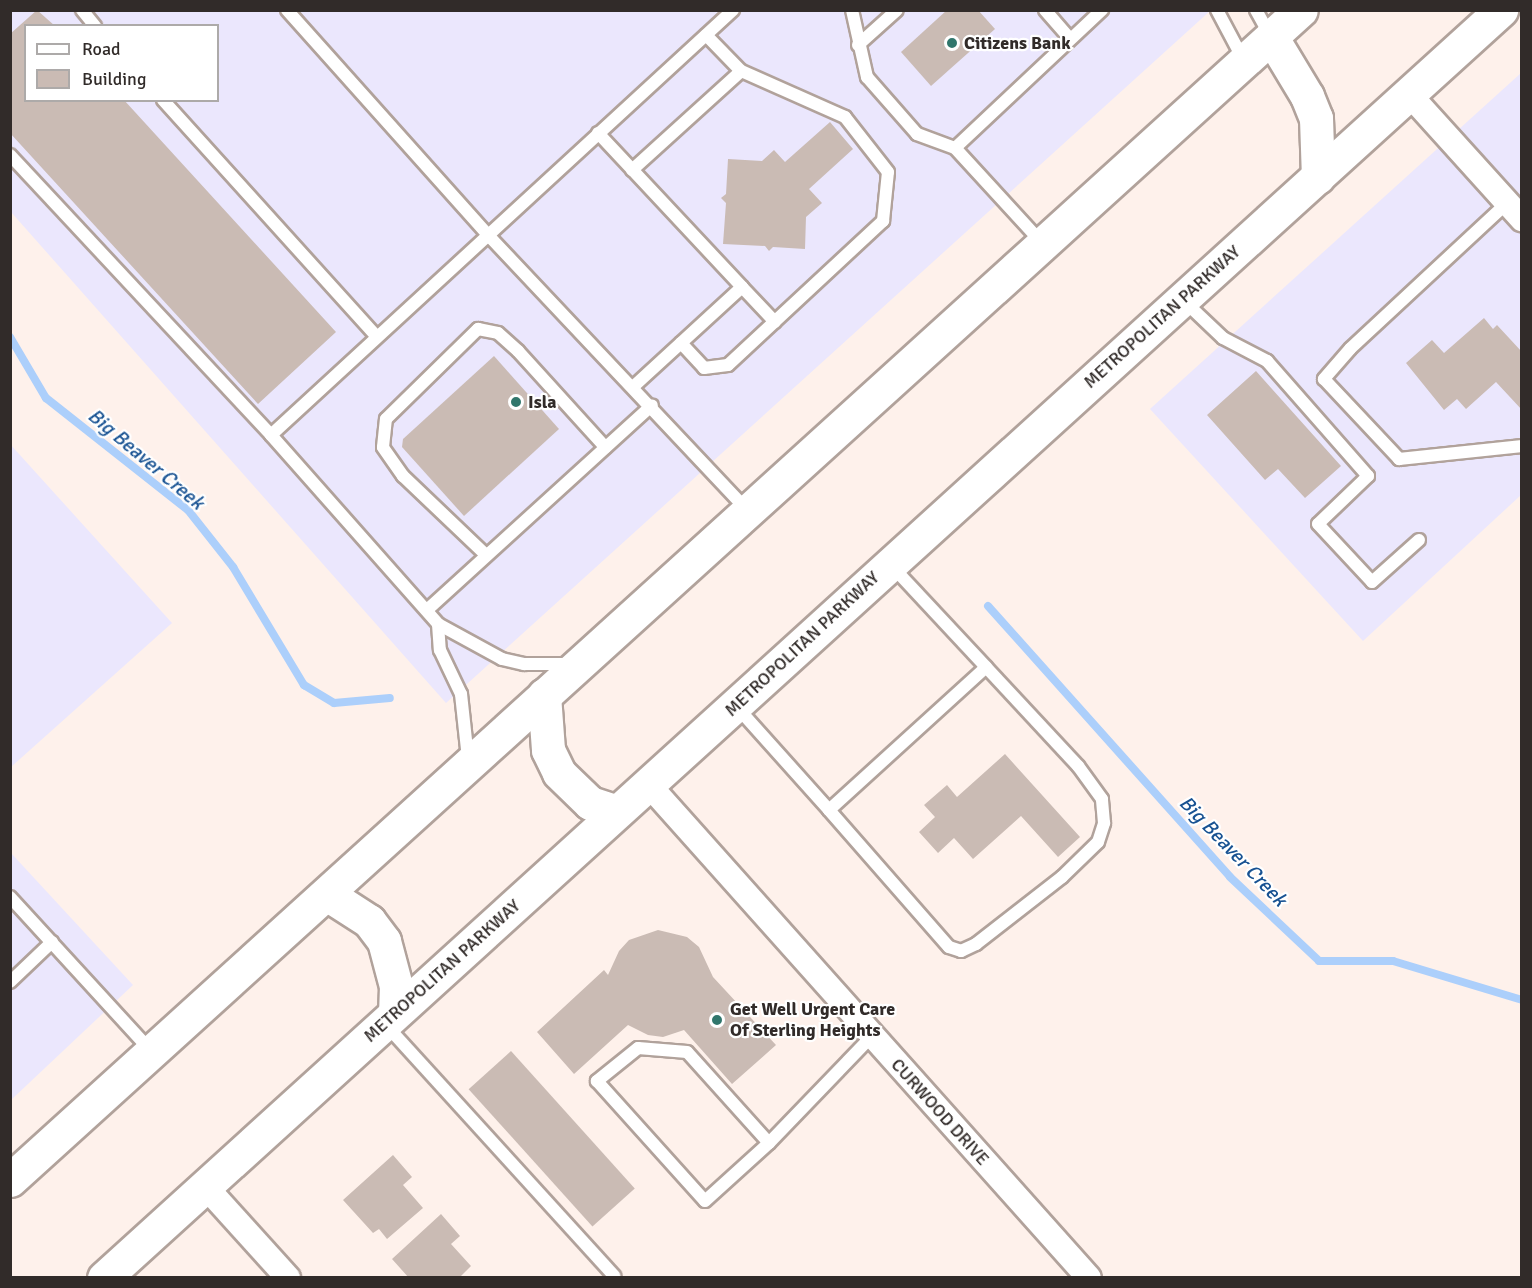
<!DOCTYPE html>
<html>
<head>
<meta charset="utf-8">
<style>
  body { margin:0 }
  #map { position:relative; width:1532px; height:1288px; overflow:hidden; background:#fef1eb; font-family:Signika,sans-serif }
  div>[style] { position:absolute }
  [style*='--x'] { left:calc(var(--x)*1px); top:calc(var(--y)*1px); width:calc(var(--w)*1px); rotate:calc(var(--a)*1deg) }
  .commercial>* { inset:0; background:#ebe7fd }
  .stream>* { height:8px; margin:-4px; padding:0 4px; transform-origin:4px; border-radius:4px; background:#accffb }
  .building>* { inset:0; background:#cabbb4; transform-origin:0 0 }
  .roads { filter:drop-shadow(2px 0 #b1a29b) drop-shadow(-2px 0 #b1a29b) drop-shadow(0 2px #b1a29b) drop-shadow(0 -2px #b1a29b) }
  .service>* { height:12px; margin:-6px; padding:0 6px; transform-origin:6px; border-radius:6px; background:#fff }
  .minor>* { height:24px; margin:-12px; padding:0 12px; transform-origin:12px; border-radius:12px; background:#fff }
  .primary>* { height:33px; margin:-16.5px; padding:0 16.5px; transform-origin:16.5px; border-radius:16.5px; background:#fff }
  .dots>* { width:16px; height:16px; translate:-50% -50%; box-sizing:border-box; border:3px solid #fff; border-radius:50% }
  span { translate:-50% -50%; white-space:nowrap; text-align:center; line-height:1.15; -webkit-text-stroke:4.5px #fff; paint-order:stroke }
  .poi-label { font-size:18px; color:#312b29; font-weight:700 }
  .left { translate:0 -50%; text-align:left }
  .street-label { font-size:18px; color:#312b29 }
  .water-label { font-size:20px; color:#185292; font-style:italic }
  .frame { position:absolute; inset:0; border:12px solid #312b29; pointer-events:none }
  .legend { position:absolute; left:24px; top:24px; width:195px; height:78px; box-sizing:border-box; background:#fff; border:2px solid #adaaa9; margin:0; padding:8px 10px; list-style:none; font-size:18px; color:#312b29 }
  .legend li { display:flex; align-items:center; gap:12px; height:30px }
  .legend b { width:30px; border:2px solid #adaaa9 }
</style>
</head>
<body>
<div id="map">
  <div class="commercial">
    <div style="clip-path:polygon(evenodd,10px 11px,1210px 11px,446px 703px,11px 212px,10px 11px,26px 26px,218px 26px,218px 100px,26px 100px,26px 26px)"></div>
    <div style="clip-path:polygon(1521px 73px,1521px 495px,1363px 641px,1150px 409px)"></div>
    <div style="clip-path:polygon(10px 444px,172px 623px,11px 767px,10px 767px)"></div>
    <div style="clip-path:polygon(11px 853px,133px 985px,11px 1100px)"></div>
  </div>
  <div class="stream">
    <div style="--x:10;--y:337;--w:71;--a:59.5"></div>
    <div style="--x:46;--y:398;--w:181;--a:38.3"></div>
    <div style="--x:188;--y:510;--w:73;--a:51.7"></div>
    <div style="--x:233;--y:567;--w:138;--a:59"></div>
    <div style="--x:304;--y:685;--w:35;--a:31"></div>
    <div style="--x:334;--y:703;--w:56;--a:-5.1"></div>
    <div style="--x:988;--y:606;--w:363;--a:48.2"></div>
    <div style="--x:1230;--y:877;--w:122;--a:43.3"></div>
    <div style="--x:1319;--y:961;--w:74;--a:0"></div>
    <div style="--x:1393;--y:961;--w:135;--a:16.8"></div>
  </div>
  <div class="building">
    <div style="clip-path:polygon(37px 10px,55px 26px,26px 26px,26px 100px,124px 100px,336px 332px,258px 404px,10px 133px,10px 34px)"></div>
    <div style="clip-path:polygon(947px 10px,978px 10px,995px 29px,931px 86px,901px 52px)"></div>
    <div style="clip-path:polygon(830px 122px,853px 149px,809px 189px,822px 203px,806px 217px,805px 249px,773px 247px,769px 251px,765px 246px,723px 244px,726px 203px,721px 198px,726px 194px,728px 159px,762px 161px,774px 150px,785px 162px)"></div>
    <div style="clip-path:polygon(1484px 318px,1493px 329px,1497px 325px,1522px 352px,1522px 410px,1496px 382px,1466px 409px,1457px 399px,1444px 410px,1406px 363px,1432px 340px,1444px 353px)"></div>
    <div style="clip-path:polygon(494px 356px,559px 429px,464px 516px,402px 447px,403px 439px)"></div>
    <div style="clip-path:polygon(1256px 371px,1341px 466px,1305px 498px,1278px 469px,1265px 480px,1207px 415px)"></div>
    <div style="clip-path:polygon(1005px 754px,1080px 837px,1058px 857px,1021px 816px,973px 859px,954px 838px,938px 853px,919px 832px,935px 817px,924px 805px,947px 785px,957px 797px)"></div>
    <div style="clip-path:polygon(658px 930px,687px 937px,699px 947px,713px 977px,776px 1045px,732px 1084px,684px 1030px,663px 1037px,648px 1035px,628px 1025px,574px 1074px,537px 1032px,604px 970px,608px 975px,619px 951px,629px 940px)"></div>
    <div style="left:511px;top:1051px;width:185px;height:57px;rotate:48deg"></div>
    <div style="clip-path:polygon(393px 1155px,412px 1177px,403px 1185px,423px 1208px,387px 1239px,379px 1229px,373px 1233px,343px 1200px)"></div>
    <div style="clip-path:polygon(441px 1214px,460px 1236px,451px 1244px,471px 1266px,459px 1278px,409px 1278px,392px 1259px)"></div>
  </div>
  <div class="roads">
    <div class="service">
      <div style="--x:82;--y:10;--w:21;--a:51"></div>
      <div style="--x:287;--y:10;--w:302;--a:48.2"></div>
      <div style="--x:488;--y:235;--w:379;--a:46.7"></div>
      <div style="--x:852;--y:10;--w:69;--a:77.4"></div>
      <div style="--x:867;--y:77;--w:76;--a:48.7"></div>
      <div style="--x:917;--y:134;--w:40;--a:20.2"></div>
      <div style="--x:1045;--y:10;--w:38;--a:49"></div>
      <div style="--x:1217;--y:10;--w:55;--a:62"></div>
      <div style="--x:1256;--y:10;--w:31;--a:61"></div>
      <div style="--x:858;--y:45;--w:52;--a:-41.9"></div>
      <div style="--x:163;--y:100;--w:319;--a:47.9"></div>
      <div style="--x:598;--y:133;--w:211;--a:46.9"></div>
      <div style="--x:742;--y:287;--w:147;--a:137.5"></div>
      <div style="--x:10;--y:155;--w:383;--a:47"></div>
      <div style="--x:271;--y:435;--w:252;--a:48.5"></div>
      <div style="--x:438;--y:624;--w:73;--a:28.7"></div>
      <div style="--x:502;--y:659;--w:23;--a:13"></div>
      <div style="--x:524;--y:664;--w:45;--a:0"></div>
      <div style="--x:632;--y:170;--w:147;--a:-42.2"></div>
      <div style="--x:1507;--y:203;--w:214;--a:137.1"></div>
      <div style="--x:1350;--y:349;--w:40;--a:131"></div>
      <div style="--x:1324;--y:379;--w:110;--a:46.8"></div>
      <div style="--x:1399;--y:459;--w:124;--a:-6"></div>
      <div style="--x:1043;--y:244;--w:130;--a:-132.5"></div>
      <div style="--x:955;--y:148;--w:202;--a:-43.2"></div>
      <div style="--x:742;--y:287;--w:48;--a:46.7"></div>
      <div style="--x:1183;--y:300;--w:55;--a:43.5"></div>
      <div style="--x:1223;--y:338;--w:50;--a:27.6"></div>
      <div style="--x:1267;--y:361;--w:153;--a:48.7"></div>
      <div style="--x:1368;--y:476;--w:69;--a:136.2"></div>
      <div style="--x:1318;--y:524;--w:79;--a:47"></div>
      <div style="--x:1372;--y:582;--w:63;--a:-41.8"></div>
      <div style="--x:681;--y:343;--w:34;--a:47"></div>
      <div style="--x:704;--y:368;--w:24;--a:-7"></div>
      <div style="--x:728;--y:365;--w:212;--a:-42.9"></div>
      <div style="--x:883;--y:221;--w:49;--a:-84.2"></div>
      <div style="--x:888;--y:172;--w:70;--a:-128"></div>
      <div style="--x:845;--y:117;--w:114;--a:-156.1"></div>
      <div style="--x:741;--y:71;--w:50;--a:-134.2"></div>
      <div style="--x:271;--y:435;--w:628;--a:-42.61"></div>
      <div style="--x:486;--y:555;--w:115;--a:-136.4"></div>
      <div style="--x:403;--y:476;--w:35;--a:-125"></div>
      <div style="--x:383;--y:447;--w:28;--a:-84"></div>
      <div style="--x:386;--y:419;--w:129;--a:-44.4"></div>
      <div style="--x:478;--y:329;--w:20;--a:11"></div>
      <div style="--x:498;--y:333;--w:27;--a:42"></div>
      <div style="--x:518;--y:351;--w:130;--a:47.8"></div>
      <div style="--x:427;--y:610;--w:304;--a:-42.3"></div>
      <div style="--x:438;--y:624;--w:26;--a:86"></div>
      <div style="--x:440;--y:650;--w:49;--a:64.5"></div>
      <div style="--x:461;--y:694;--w:64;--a:83.8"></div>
      <div style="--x:736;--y:706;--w:140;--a:48.2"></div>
      <div style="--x:829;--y:810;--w:212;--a:-42.3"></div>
      <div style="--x:986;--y:667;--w:141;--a:-133"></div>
      <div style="--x:829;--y:810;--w:182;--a:48.8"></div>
      <div style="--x:949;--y:947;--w:13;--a:18"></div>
      <div style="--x:961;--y:951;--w:17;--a:-25"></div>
      <div style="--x:976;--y:944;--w:109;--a:-37.9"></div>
      <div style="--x:1062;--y:877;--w:50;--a:-44.2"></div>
      <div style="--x:1098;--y:842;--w:20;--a:-72"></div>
      <div style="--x:1104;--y:823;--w:24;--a:-95"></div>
      <div style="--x:1102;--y:799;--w:41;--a:-126"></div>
      <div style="--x:1078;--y:766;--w:135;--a:-132.9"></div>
      <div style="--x:10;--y:897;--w:209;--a:47.5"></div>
      <div style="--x:10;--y:982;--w:58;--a:-43.6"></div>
      <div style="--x:385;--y:1024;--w:341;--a:47.7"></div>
      <div style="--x:769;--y:1143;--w:122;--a:-132"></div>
      <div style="--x:687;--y:1052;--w:49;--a:-175.3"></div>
      <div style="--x:638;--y:1048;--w:53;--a:141.2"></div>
      <div style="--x:597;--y:1081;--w:161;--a:48"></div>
      <div style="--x:705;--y:1201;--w:86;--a:-42.2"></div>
      <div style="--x:769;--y:1143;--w:149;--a:-46.1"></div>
    </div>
    <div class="minor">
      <div style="--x:1409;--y:94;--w:169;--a:47.9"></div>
      <div style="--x:648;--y:784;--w:662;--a:48.24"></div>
      <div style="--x:205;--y:1186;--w:124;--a:47.9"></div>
    </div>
    <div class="primary">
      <div style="--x:1272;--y:38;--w:68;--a:58.9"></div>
      <div style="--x:1307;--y:96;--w:24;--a:68"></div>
      <div style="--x:1316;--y:118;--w:59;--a:88.1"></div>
      <div style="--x:544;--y:695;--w:55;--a:85.8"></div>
      <div style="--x:548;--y:750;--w:25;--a:64"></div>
      <div style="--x:559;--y:773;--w:43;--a:44.1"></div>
      <div style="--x:590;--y:803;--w:28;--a:18"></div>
      <div style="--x:327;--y:894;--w:50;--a:32.7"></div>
      <div style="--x:369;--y:921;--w:25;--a:53"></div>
      <div style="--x:384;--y:941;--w:47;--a:75.1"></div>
      <div style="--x:396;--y:986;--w:27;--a:92"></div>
      <div style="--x:10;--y:1180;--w:1742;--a:-42.19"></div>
      <div style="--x:104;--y:1278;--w:1887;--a:-42.23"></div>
    </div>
  </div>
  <div class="dots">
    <div style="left:952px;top:43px;background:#30766c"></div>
    <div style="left:516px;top:402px;background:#30766c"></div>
    <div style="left:717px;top:1020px;background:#30766c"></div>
  </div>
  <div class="poi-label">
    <span class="left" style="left:964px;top:43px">Citizens Bank</span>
    <span class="left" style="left:528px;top:402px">Isla</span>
    <span class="left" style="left:730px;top:1020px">Get Well Urgent Care<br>Of Sterling Heights</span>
  </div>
  <div class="street-label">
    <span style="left:1162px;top:317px;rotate:-42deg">METROPOLITAN PARKWAY</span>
    <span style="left:802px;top:644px;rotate:-43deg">METROPOLITAN PARKWAY</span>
    <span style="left:442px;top:971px;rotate:-42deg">METROPOLITAN PARKWAY</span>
    <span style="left:940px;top:1112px;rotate:48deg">CURWOOD DRIVE</span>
  </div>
  <div class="water-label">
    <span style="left:146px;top:459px;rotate:40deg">Big Beaver Creek</span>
    <span style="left:1233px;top:851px;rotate:46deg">Big Beaver Creek</span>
  </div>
  <div class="frame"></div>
  <ul class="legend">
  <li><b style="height:8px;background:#fff"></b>Road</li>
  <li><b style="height:16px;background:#cabbb4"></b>Building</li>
  </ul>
</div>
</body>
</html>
